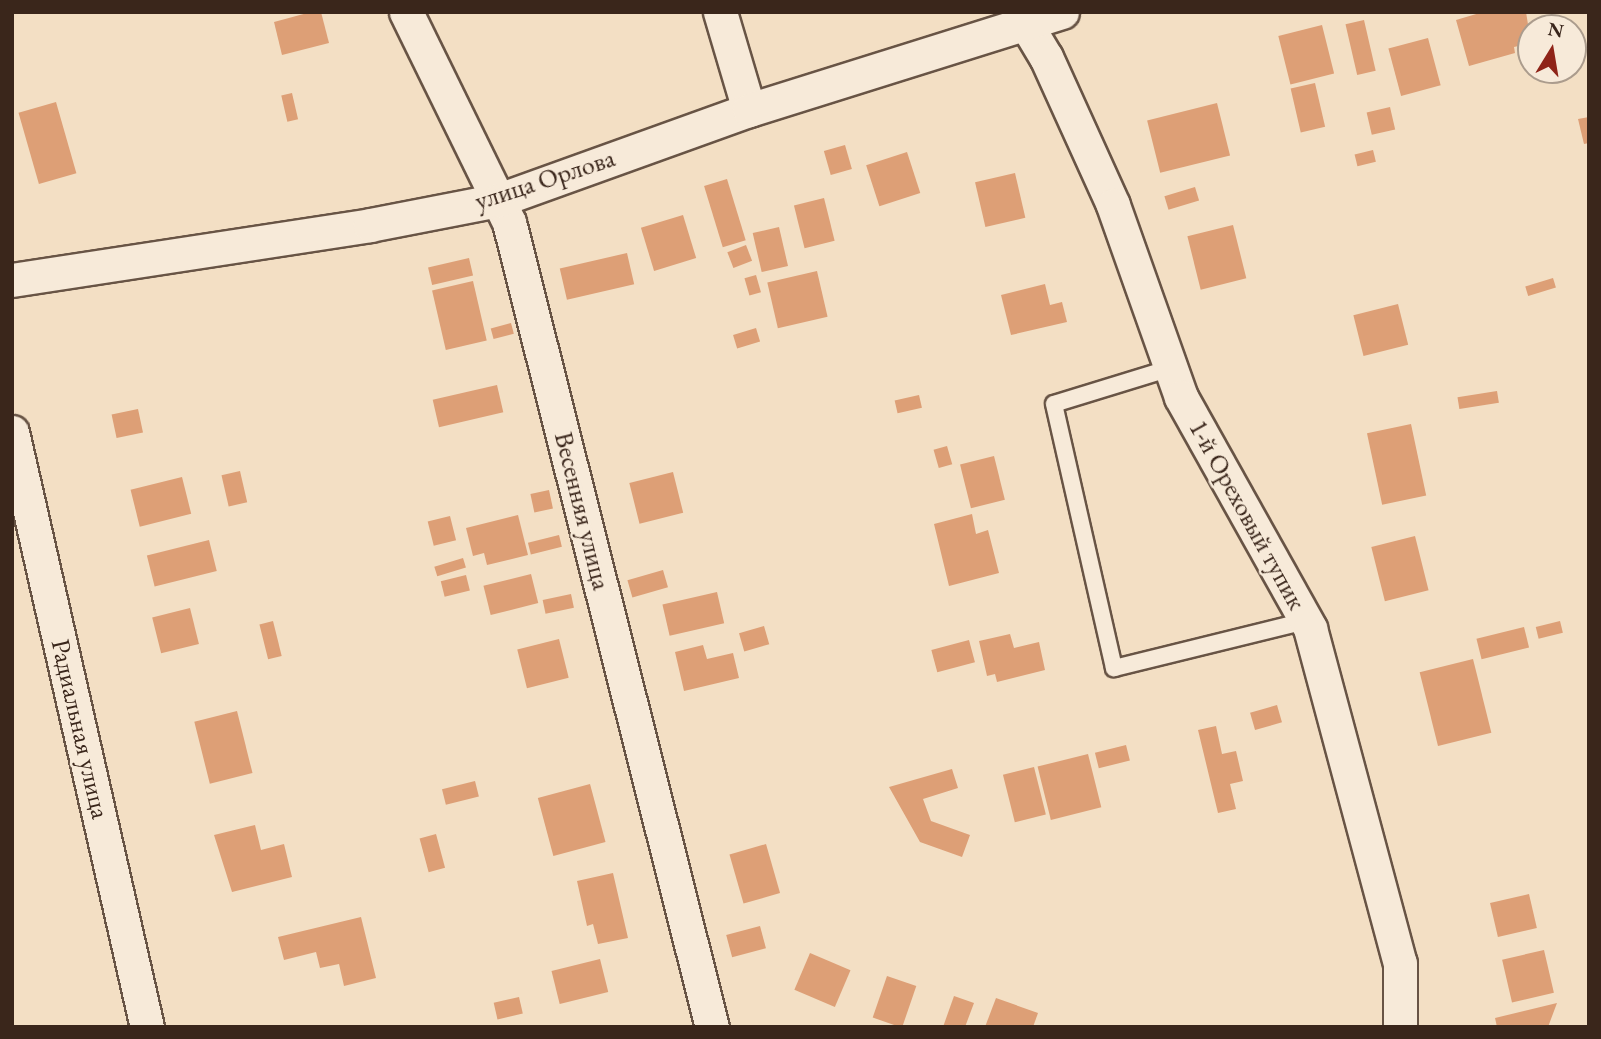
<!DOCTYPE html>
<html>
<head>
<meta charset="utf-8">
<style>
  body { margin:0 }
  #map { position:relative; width:1601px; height:1039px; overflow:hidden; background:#f3dfc4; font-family:"EB Garamond",serif }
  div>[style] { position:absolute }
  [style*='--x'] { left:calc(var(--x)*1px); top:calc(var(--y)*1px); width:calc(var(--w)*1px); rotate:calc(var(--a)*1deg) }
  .building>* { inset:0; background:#dd9f76; transform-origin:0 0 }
  .roads { filter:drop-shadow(2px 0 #685445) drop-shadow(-2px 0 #685445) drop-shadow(0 2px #685445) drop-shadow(0 -2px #685445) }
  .lane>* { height:16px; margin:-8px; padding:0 8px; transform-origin:8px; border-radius:8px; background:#f7ead9 }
  .street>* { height:33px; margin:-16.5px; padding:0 16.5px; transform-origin:16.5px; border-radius:16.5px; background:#f7ead9 }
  span { translate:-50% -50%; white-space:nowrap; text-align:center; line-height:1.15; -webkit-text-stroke:5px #f7ead9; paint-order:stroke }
  .street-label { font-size:26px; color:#3a261b }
  .frame { position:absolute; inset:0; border:14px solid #3a261b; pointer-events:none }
  .north { position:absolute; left:1517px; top:14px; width:70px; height:70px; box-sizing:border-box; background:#f7ead9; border:2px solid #ab9c8d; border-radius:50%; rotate:11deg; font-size:19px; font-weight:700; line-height:28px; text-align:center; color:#3a261b }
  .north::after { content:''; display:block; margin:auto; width:24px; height:32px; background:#8f2418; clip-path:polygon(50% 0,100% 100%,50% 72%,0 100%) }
</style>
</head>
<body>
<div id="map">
  <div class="building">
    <div style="clip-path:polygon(311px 12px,321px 12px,329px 43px,282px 55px,274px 22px)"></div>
    <div style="clip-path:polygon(1483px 12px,1526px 12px,1531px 43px,1514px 47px,1515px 53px,1469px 66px,1456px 20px)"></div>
    <div style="left:1364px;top:20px;width:52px;height:19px;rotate:77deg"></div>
    <div style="left:1322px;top:25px;width:50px;height:45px;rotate:76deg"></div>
    <div style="left:1428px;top:38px;width:49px;height:41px;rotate:75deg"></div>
    <div style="left:1315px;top:83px;width:45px;height:25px;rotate:77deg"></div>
    <div style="left:292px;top:93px;width:27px;height:11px;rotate:77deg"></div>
    <div style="left:56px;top:102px;width:74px;height:39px;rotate:74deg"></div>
    <div style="left:1217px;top:103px;width:54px;height:72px;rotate:76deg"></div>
    <div style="left:1390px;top:107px;width:23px;height:24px;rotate:77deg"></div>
    <div style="clip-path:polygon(1589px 117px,1589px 143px,1584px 144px,1578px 119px)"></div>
    <div style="left:845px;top:145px;width:25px;height:22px;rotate:74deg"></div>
    <div style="left:1373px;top:150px;width:12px;height:19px;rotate:76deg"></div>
    <div style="left:907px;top:152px;width:43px;height:43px;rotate:72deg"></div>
    <div style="left:1015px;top:173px;width:46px;height:41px;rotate:77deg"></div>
    <div style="left:727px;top:179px;width:64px;height:24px;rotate:73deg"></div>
    <div style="left:1195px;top:187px;width:14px;height:32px;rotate:73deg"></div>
    <div style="left:824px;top:198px;width:44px;height:31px;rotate:76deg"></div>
    <div style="left:683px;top:215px;width:45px;height:44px;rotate:73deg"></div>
    <div style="left:1233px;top:225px;width:55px;height:47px;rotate:76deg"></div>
    <div style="left:779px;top:227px;width:40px;height:27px;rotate:77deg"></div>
    <div style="left:746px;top:245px;width:17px;height:20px;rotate:69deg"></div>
    <div style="left:627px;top:253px;width:32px;height:69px;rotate:77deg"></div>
    <div style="left:469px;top:258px;width:18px;height:42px;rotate:77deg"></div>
    <div style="left:817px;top:271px;width:47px;height:51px;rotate:77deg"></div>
    <div style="left:756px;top:275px;width:18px;height:12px;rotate:74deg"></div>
    <div style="left:1553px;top:278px;width:10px;height:29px;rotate:73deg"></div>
    <div style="left:473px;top:281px;width:61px;height:42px;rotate:77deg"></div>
    <div style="clip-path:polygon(1045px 284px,1050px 305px,1062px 302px,1067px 322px,1011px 335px,1001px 295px)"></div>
    <div style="left:1398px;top:304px;width:42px;height:46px;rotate:76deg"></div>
    <div style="left:511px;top:323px;width:11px;height:21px;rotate:75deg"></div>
    <div style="left:756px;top:328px;width:14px;height:24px;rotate:73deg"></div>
    <div style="left:497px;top:385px;width:28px;height:66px;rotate:77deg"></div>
    <div style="left:1497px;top:391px;width:12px;height:40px;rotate:81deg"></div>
    <div style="left:919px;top:395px;width:13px;height:25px;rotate:77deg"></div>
    <div style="left:138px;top:409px;width:24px;height:27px;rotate:78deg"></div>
    <div style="left:1411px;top:424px;width:73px;height:45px;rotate:78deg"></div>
    <div style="left:947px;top:446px;width:19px;height:14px;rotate:74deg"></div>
    <div style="left:994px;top:456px;width:45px;height:35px;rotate:76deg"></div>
    <div style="left:240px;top:471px;width:32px;height:19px;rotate:77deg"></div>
    <div style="left:673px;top:472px;width:42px;height:45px;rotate:76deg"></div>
    <div style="left:182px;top:477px;width:38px;height:53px;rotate:76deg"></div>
    <div style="left:549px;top:490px;width:19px;height:19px;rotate:78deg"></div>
    <div style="clip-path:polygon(972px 514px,976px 534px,988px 530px,999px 573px,949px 586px,934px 524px)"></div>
    <div style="clip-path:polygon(518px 515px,528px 555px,487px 565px,484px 553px,473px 556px,466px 528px)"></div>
    <div style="left:450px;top:516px;width:25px;height:23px;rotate:76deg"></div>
    <div style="left:559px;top:535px;width:12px;height:32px;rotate:76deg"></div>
    <div style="left:1415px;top:536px;width:56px;height:45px;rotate:76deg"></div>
    <div style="left:209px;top:540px;width:32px;height:64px;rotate:76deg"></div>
    <div style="left:463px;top:558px;width:10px;height:30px;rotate:73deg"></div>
    <div style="left:663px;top:570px;width:18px;height:37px;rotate:74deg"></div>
    <div style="left:531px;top:574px;width:30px;height:49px;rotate:76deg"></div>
    <div style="left:466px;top:575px;width:16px;height:26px;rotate:76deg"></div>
    <div style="left:717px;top:592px;width:32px;height:56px;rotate:77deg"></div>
    <div style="left:571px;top:594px;width:14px;height:29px;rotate:78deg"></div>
    <div style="left:190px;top:608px;width:37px;height:39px;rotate:76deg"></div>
    <div style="left:273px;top:621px;width:36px;height:14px;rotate:76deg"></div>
    <div style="left:1560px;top:621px;width:12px;height:25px;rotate:76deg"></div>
    <div style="left:764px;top:626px;width:19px;height:26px;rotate:74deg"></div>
    <div style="left:1524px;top:627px;width:21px;height:49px;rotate:76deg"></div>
    <div style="clip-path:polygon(1010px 634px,1014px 648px,1039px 642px,1045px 670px,997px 682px,995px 674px,987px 676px,979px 641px)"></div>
    <div style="left:559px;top:639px;width:40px;height:43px;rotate:76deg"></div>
    <div style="left:969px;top:640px;width:23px;height:39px;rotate:75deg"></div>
    <div style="clip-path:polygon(703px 645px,707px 659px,733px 653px,739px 678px,684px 691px,675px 652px)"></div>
    <div style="left:1473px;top:659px;width:76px;height:55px;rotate:76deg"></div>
    <div style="left:1277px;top:705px;width:18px;height:28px;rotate:74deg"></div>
    <div style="left:237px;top:711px;width:64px;height:44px;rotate:76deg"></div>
    <div style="clip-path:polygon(1216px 726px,1222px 754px,1236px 751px,1243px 781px,1230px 784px,1236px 809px,1218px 813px,1198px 730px)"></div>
    <div style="left:1126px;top:745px;width:16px;height:32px;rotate:76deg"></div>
    <div style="left:1088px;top:754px;width:55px;height:52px;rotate:76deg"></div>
    <div style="left:1034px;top:767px;width:49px;height:32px;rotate:76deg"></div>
    <div style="clip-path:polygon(952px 769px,958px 788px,923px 799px,931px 821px,970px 835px,962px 857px,920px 842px,889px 787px)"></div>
    <div style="left:475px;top:781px;width:16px;height:34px;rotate:76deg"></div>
    <div style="left:590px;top:784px;width:60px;height:54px;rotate:75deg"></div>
    <div style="clip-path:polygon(255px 825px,261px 850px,284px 844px,292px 877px,232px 892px,214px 835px)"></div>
    <div style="left:436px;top:834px;width:35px;height:17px;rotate:75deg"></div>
    <div style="left:766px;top:844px;width:51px;height:38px;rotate:74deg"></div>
    <div style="clip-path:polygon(613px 873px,628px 938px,598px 944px,593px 924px,587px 926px,577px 881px)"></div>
    <div style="left:1529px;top:894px;width:35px;height:40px;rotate:77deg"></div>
    <div style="clip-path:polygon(361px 917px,376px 978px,344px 986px,339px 964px,320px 968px,316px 952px,284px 960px,278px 937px)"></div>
    <div style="left:760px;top:926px;width:23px;height:35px;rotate:75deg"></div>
    <div style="left:1544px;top:950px;width:44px;height:43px;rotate:77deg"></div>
    <div style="left:810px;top:953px;width:44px;height:40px;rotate:23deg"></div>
    <div style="left:600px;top:959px;width:34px;height:50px;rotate:76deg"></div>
    <div style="left:887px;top:976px;width:31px;height:44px;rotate:19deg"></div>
    <div style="clip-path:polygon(954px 996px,974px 1003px,965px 1027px,943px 1027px)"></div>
    <div style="left:519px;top:997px;width:17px;height:26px;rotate:77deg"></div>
    <div style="clip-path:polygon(996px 998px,1038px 1013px,1033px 1027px,985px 1027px)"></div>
    <div style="clip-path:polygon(1557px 1003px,1548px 1027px,1497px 1027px,1495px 1018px)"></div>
  </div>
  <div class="roads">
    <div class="lane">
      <div style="--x:1171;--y:368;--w:122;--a:162.9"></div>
      <div style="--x:1054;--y:404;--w:271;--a:77.2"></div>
      <div style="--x:1114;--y:668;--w:198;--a:-13.8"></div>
    </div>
    <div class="street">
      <div style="--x:406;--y:12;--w:234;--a:63.9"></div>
      <div style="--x:509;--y:222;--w:830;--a:75.85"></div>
      <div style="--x:720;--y:12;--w:102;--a:73.5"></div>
      <div style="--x:1026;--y:24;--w:39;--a:59"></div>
      <div style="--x:1046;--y:57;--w:162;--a:65.6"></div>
      <div style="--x:1113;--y:205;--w:204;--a:70.5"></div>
      <div style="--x:1181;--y:397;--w:265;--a:60.8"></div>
      <div style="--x:1310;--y:628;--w:347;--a:75"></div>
      <div style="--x:1400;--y:963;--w:64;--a:90"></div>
      <div style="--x:12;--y:280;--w:362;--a:-8.7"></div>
      <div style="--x:370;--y:225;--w:131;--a:-11"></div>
      <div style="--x:499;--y:200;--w:266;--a:-19.8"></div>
      <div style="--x:749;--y:110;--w:328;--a:-17.4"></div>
      <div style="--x:12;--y:432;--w:610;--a:77.22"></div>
    </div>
  </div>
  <div class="street-label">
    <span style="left:545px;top:180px;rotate:-18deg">улица Орлова</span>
    <span style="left:582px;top:511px;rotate:76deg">Весенняя улица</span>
    <span style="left:1247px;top:515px;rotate:61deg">1-й Ореховый тупик</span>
    <span style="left:80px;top:729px;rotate:77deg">Радиальная улица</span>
  </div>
  <div class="frame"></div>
  <div class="north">N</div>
</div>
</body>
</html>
